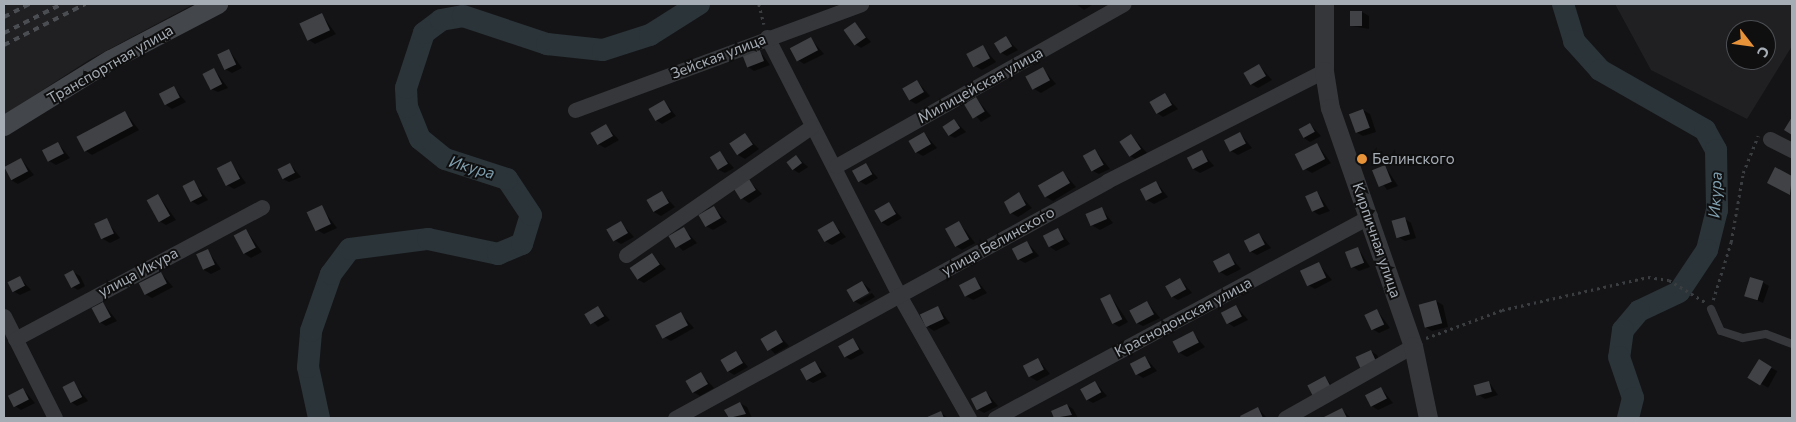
<!DOCTYPE html>
<html>
<head>
<meta charset="utf-8">
<style>
  body { margin:0 }
  #map { position:relative; width:1796px; height:422px; overflow:hidden; background:#141416; font-family:Commissioner,sans-serif }
  div>[style] { position:absolute }
  [style*='--x'] { left:calc(var(--x)*1px); top:calc(var(--y)*1px); width:calc(var(--w)*1px); rotate:calc(var(--a)*1deg) }
  .built>* { inset:0; background:#202022 }
  .shadow>* { inset:0; background:#0007; transform-origin:0 0 }
  .river>* { height:22px; margin:-11px; padding:0 11px; transform-origin:11px; border-radius:11px; background:#2b3439 }
  .building>* { inset:0; background:#404245; transform-origin:0 0 }
  .path>* { height:2.5px; margin-top:-1.25px; transform-origin:0; background:repeating-linear-gradient(90deg,#3b3e41 0 2.5px,transparent 0 6.5px) }
  .service>* { height:8px; margin:-4px; padding:0 4px; transform-origin:4px; border-radius:4px; background:#35373a }
  .minor>* { height:15px; margin:-7.5px; padding:0 7.5px; transform-origin:7.5px; border-radius:7.5px; background:#35373a }
  .tertiary>* { height:19px; margin:-9.5px; padding:0 9.5px; transform-origin:9.5px; border-radius:9.5px; background:#35373a }
  .secondary>* { height:20px; margin:-10px; padding:0 10px; transform-origin:10px; border-radius:10px; background:#43464a }
  .rail>* { height:4px; margin-top:-2px; transform-origin:0; background:repeating-linear-gradient(90deg,#4a4d51 0 6px,transparent 0 11px) }
  .dots>* { width:14px; height:14px; translate:-50% -50%; box-sizing:border-box; border:2px solid #0f0f10; border-radius:50% }
  span { translate:-50% -50%; white-space:nowrap; text-align:center; line-height:1.15; -webkit-text-stroke:4px #0f0f10; paint-order:stroke }
  .street-label { font-size:15px; color:#a6adb5 }
  .poi-label { font-size:15px; color:#a6adb5 }
  .left { translate:0 -50%; text-align:left }
  .water-label { font-size:16px; color:#7f9fae; font-style:italic }
  .frame { position:absolute; inset:0; border:5px solid #a6adb5; pointer-events:none }
  .north { position:absolute; left:1726px; top:20px; width:50px; height:50px; box-sizing:border-box; background:#0f0f10; border:1px solid #4b4e52; border-radius:50%; rotate:120deg; font-size:14px; font-weight:700; line-height:20px; text-align:center; color:#a6adb5 }
  .north::after { content:''; display:block; margin:auto; width:18px; height:22px; background:#e7933a; clip-path:polygon(50% 0,100% 100%,50% 72%,0 100%) }
</style>
</head>
<body>
<div id="map">
  <div class="built">
    <div style="clip-path:polygon(4px 4px,194px 4px,89px 60px,4px 115px)"></div>
    <div style="clip-path:polygon(evenodd,1615px 4px,1792px 4px,1792px 46px,1747px 119px,1651px 70px,1615px 4px,1736px 30px,1766px 30px,1766px 60px,1736px 60px,1736px 30px)"></div>
  </div>
  <div class="shadow">
    <div style="clip-path:polygon(1076px 4px,1091px 4px,1092px 5px,1084px 10px)"></div>
    <div style="clip-path:polygon(1362px 12px,1369px 16px,1369px 29px,1352px 26px)"></div>
    <div style="clip-path:polygon(322px 15px,336px 34px,315px 44px,309px 40px)"></div>
    <div style="clip-path:polygon(855px 24px,871px 42px,861px 48px,855px 44px)"></div>
    <div style="clip-path:polygon(1006px 38px,1018px 50px,1007px 56px,1000px 52px)"></div>
    <div style="clip-path:polygon(811px 39px,824px 54px,804px 64px,798px 60px)"></div>
    <div style="clip-path:polygon(983px 47px,996px 62px,982px 70px,975px 66px)"></div>
    <div style="clip-path:polygon(229px 50px,242px 68px,232px 73px,225px 69px)"></div>
    <div style="clip-path:polygon(759px 50px,770px 65px,754px 71px,748px 67px)"></div>
    <div style="clip-path:polygon(1259px 65px,1272px 80px,1258px 88px,1251px 84px)"></div>
    <div style="clip-path:polygon(214px 69px,228px 88px,218px 92px,211px 89px)"></div>
    <div style="clip-path:polygon(1043px 69px,1056px 84px,1041px 93px,1034px 89px)"></div>
    <div style="clip-path:polygon(917px 81px,930px 96px,916px 104px,909px 100px)"></div>
    <div style="clip-path:polygon(174px 88px,186px 102px,172px 109px,166px 105px)"></div>
    <div style="clip-path:polygon(1165px 95px,1178px 109px,1163px 117px,1157px 113px)"></div>
    <div style="clip-path:polygon(976px 98px,991px 116px,981px 122px,966px 104px)"></div>
    <div style="clip-path:polygon(664px 101px,676px 116px,662px 124px,656px 120px)"></div>
    <div style="clip-path:polygon(1363px 110px,1370px 114px,1376px 132px,1363px 136px,1356px 132px)"></div>
    <div style="clip-path:polygon(125px 112px,139px 130px,92px 155px,86px 151px)"></div>
    <div style="clip-path:polygon(954px 120px,966px 132px,955px 138px,948px 135px)"></div>
    <div style="clip-path:polygon(1310px 124px,1321px 136px,1310px 142px,1304px 138px)"></div>
    <div style="clip-path:polygon(606px 126px,619px 140px,605px 148px,598px 144px)"></div>
    <div style="clip-path:polygon(924px 133px,937px 148px,923px 156px,916px 152px)"></div>
    <div style="clip-path:polygon(1240px 133px,1252px 148px,1238px 155px,1231px 151px)"></div>
    <div style="clip-path:polygon(745px 135px,759px 149px,745px 159px,738px 155px)"></div>
    <div style="clip-path:polygon(1131px 135px,1147px 153px,1137px 160px,1130px 156px)"></div>
    <div style="clip-path:polygon(58px 143px,70px 158px,56px 165px,49px 161px)"></div>
    <div style="clip-path:polygon(1317px 144px,1331px 163px,1312px 173px,1305px 169px)"></div>
    <div style="clip-path:polygon(1095px 150px,1110px 169px,1099px 174px,1093px 171px)"></div>
    <div style="clip-path:polygon(1202px 152px,1214px 166px,1200px 173px,1193px 169px)"></div>
    <div style="clip-path:polygon(720px 153px,734px 168px,725px 173px,719px 170px)"></div>
    <div style="clip-path:polygon(796px 156px,808px 167px,799px 173px,792px 169px)"></div>
    <div style="clip-path:polygon(21px 159px,34px 175px,18px 184px,11px 180px)"></div>
    <div style="clip-path:polygon(231px 163px,246px 183px,234px 189px,227px 185px)"></div>
    <div style="clip-path:polygon(290px 164px,301px 177px,289px 182px,283px 179px)"></div>
    <div style="clip-path:polygon(866px 165px,878px 178px,866px 185px,859px 181px)"></div>
    <div style="clip-path:polygon(1385px 166px,1398px 186px,1387px 190px,1374px 171px)"></div>
    <div style="clip-path:polygon(1775px 168px,1792px 177px,1792px 195px,1775px 186px)"></div>
    <div style="clip-path:polygon(1063px 172px,1076px 187px,1053px 201px,1046px 197px)"></div>
    <div style="clip-path:polygon(749px 181px,762px 194px,749px 203px,743px 199px)"></div>
    <div style="clip-path:polygon(194px 182px,208px 200px,198px 205px,191px 201px)"></div>
    <div style="clip-path:polygon(1156px 182px,1168px 197px,1154px 204px,1147px 200px)"></div>
    <div style="clip-path:polygon(1317px 192px,1330px 211px,1319px 215px,1313px 211px)"></div>
    <div style="clip-path:polygon(662px 193px,675px 207px,661px 216px,654px 212px)"></div>
    <div style="clip-path:polygon(1019px 194px,1032px 208px,1018px 217px,1011px 213px)"></div>
    <div style="clip-path:polygon(158px 195px,176px 220px,166px 225px,159px 221px)"></div>
    <div style="clip-path:polygon(889px 204px,902px 218px,888px 226px,881px 222px)"></div>
    <div style="clip-path:polygon(321px 207px,337px 228px,324px 234px,317px 230px)"></div>
    <div style="clip-path:polygon(714px 207px,727px 222px,713px 230px,706px 226px)"></div>
    <div style="clip-path:polygon(1101px 208px,1113px 223px,1100px 230px,1093px 226px)"></div>
    <div style="clip-path:polygon(1405px 219px,1411px 223px,1416px 238px,1405px 241px,1398px 237px)"></div>
    <div style="clip-path:polygon(106px 220px,120px 238px,110px 243px,103px 239px)"></div>
    <div style="clip-path:polygon(959px 222px,975px 243px,962px 250px,956px 246px)"></div>
    <div style="clip-path:polygon(621px 223px,634px 237px,621px 244px,614px 240px)"></div>
    <div style="clip-path:polygon(833px 223px,846px 237px,832px 245px,825px 241px)"></div>
    <div style="clip-path:polygon(684px 229px,697px 243px,683px 251px,670px 237px)"></div>
    <div style="clip-path:polygon(1058px 229px,1070px 244px,1056px 251px,1050px 247px)"></div>
    <div style="clip-path:polygon(246px 230px,262px 252px,251px 258px,245px 254px)"></div>
    <div style="clip-path:polygon(1259px 234px,1271px 248px,1257px 255px,1250px 251px)"></div>
    <div style="clip-path:polygon(1027px 242px,1039px 256px,1025px 263px,1018px 259px)"></div>
    <div style="clip-path:polygon(1358px 248px,1370px 267px,1359px 271px,1353px 267px)"></div>
    <div style="clip-path:polygon(208px 251px,221px 269px,211px 274px,204px 270px)"></div>
    <div style="clip-path:polygon(652px 255px,666px 269px,644px 283px,637px 279px)"></div>
    <div style="clip-path:polygon(1229px 255px,1241px 269px,1227px 276px,1220px 272px)"></div>
    <div style="clip-path:polygon(1319px 264px,1332px 280px,1315px 289px,1308px 285px)"></div>
    <div style="clip-path:polygon(73px 272px,80px 276px,85px 286px,78px 290px,71px 286px)"></div>
    <div style="clip-path:polygon(161px 273px,173px 287px,152px 298px,145px 294px)"></div>
    <div style="clip-path:polygon(20px 278px,31px 290px,20px 295px,13px 291px)"></div>
    <div style="clip-path:polygon(975px 278px,987px 293px,973px 300px,966px 296px)"></div>
    <div style="clip-path:polygon(1180px 279px,1192px 293px,1178px 300px,1171px 296px)"></div>
    <div style="clip-path:polygon(862px 282px,871px 290px,856px 302px,872px 293px,875px 297px,861px 305px,854px 301px)"></div>
    <div style="clip-path:polygon(1762px 282px,1769px 286px,1763px 303px,1745px 295px)"></div>
    <div style="clip-path:polygon(1110px 295px,1128px 322px,1119px 327px,1113px 323px)"></div>
    <div style="clip-path:polygon(1436px 301px,1443px 305px,1448px 327px,1432px 331px,1425px 327px)"></div>
    <div style="clip-path:polygon(1147px 302px,1160px 318px,1143px 326px,1137px 323px)"></div>
    <div style="clip-path:polygon(103px 303px,117px 321px,106px 326px,100px 322px)"></div>
    <div style="clip-path:polygon(1236px 306px,1248px 320px,1234px 327px,1228px 323px)"></div>
    <div style="clip-path:polygon(598px 307px,610px 320px,598px 327px,586px 314px)"></div>
    <div style="clip-path:polygon(938px 307px,950px 323px,934px 331px,928px 327px)"></div>
    <div style="clip-path:polygon(1377px 310px,1390px 328px,1379px 333px,1372px 329px)"></div>
    <div style="clip-path:polygon(681px 314px,694px 328px,671px 341px,664px 337px)"></div>
    <div style="clip-path:polygon(776px 332px,789px 346px,775px 354px,762px 340px)"></div>
    <div style="clip-path:polygon(1193px 333px,1205px 347px,1187px 357px,1180px 353px)"></div>
    <div style="clip-path:polygon(853px 339px,864px 353px,851px 360px,844px 356px)"></div>
    <div style="clip-path:polygon(1371px 351px,1377px 355px,1382px 365px,1357px 358px)"></div>
    <div style="clip-path:polygon(736px 352px,748px 367px,734px 375px,728px 371px)"></div>
    <div style="clip-path:polygon(1145px 357px,1157px 371px,1143px 378px,1137px 374px)"></div>
    <div style="clip-path:polygon(1038px 359px,1050px 374px,1037px 381px,1030px 377px)"></div>
    <div style="left:1759px;top:361px;width:21px;height:19px;rotate:29deg"></div>
    <div style="clip-path:polygon(815px 362px,827px 376px,813px 383px,806px 379px)"></div>
    <div style="clip-path:polygon(701px 374px,714px 388px,700px 396px,693px 392px)"></div>
    <div style="clip-path:polygon(1325px 377px,1338px 393px,1322px 401px)"></div>
    <div style="clip-path:polygon(1095px 382px,1107px 396px,1093px 403px,1086px 399px)"></div>
    <div style="clip-path:polygon(1489px 382px,1498px 395px,1485px 399px,1479px 395px)"></div>
    <div style="clip-path:polygon(74px 383px,88px 401px,77px 406px,71px 402px)"></div>
    <div style="clip-path:polygon(1381px 388px,1393px 403px,1378px 410px,1372px 406px)"></div>
    <div style="clip-path:polygon(23px 389px,35px 403px,21px 410px,15px 406px)"></div>
    <div style="clip-path:polygon(986px 392px,998px 406px,984px 413px,977px 409px)"></div>
    <div style="clip-path:polygon(740px 403px,747px 407px,752px 418px,730px 418px,726px 410px)"></div>
    <div style="clip-path:polygon(1067px 405px,1073px 409px,1078px 418px,1056px 418px,1053px 412px)"></div>
    <div style="clip-path:polygon(1258px 408px,1267px 418px,1242px 418px,1241px 416px)"></div>
    <div style="clip-path:polygon(1342px 410px,1351px 418px,1326px 418px)"></div>
    <div style="clip-path:polygon(940px 412px,948px 418px,928px 418px)"></div>
  </div>
  <div class="river">
    <div style="--x:1563;--y:4;--w:39;--a:73"></div>
    <div style="--x:1574;--y:41;--w:39;--a:48"></div>
    <div style="--x:1600;--y:70;--w:121;--a:29.7"></div>
    <div style="--x:1705;--y:130;--w:23;--a:61"></div>
    <div style="--x:1716;--y:150;--w:60;--a:89"></div>
    <div style="--x:1717;--y:210;--w:41;--a:104"></div>
    <div style="--x:1707;--y:250;--w:50;--a:123.7"></div>
    <div style="--x:1679;--y:292;--w:44;--a:154.6"></div>
    <div style="--x:1639;--y:311;--w:25;--a:130"></div>
    <div style="--x:1623;--y:330;--w:27;--a:98"></div>
    <div style="--x:1619;--y:357;--w:43;--a:71.1"></div>
    <div style="--x:1633;--y:398;--w:21;--a:104"></div>
    <div style="--x:319;--y:418;--w:52;--a:-102.2"></div>
    <div style="--x:308;--y:367;--w:36;--a:-85"></div>
    <div style="--x:311;--y:331;--w:60;--a:-70.7"></div>
    <div style="--x:331;--y:274;--w:31;--a:-53"></div>
    <div style="--x:350;--y:249;--w:79;--a:-7.3"></div>
    <div style="--x:428;--y:239;--w:72;--a:12.1"></div>
    <div style="--x:498;--y:254;--w:26;--a:-23"></div>
    <div style="--x:522;--y:244;--w:30;--a:-73"></div>
    <div style="--x:531;--y:215;--w:43;--a:-123.7"></div>
    <div style="--x:507;--y:179;--w:65;--a:-162.1"></div>
    <div style="--x:445;--y:159;--w:32;--a:-141"></div>
    <div style="--x:420;--y:139;--w:35;--a:-112"></div>
    <div style="--x:407;--y:107;--w:19;--a:-93"></div>
    <div style="--x:406;--y:88;--w:58;--a:-71.9"></div>
    <div style="--x:424;--y:33;--w:21;--a:-37"></div>
    <div style="--x:441;--y:20;--w:22;--a:-10"></div>
    <div style="--x:463;--y:16;--w:89;--a:18.4"></div>
    <div style="--x:547;--y:44;--w:56;--a:6.1"></div>
    <div style="--x:603;--y:50;--w:49;--a:-17.7"></div>
    <div style="--x:650;--y:35;--w:58;--a:-32.3"></div>
  </div>
  <div class="building">
    <div style="left:1350px;top:11px;width:12px;height:15px"></div>
    <div style="left:322px;top:13px;width:19px;height:25px;rotate:65deg"></div>
    <div style="left:855px;top:22px;width:19px;height:14px;rotate:55deg"></div>
    <div style="left:1006px;top:36px;width:12px;height:14px;rotate:59deg"></div>
    <div style="left:811px;top:37px;width:15px;height:24px;rotate:62deg"></div>
    <div style="left:983px;top:45px;width:15px;height:19px;rotate:62deg"></div>
    <div style="left:759px;top:48px;width:14px;height:18px;rotate:69deg"></div>
    <div style="left:229px;top:49px;width:17px;height:13px;rotate:65deg"></div>
    <div style="left:1259px;top:64px;width:14px;height:18px;rotate:60deg"></div>
    <div style="left:1043px;top:67px;width:15px;height:20px;rotate:62deg"></div>
    <div style="left:214px;top:68px;width:18px;height:13px;rotate:63deg"></div>
    <div style="left:917px;top:80px;width:14px;height:17px;rotate:60deg"></div>
    <div style="left:174px;top:86px;width:13px;height:17px;rotate:63deg"></div>
    <div style="left:1165px;top:93px;width:14px;height:18px;rotate:60deg"></div>
    <div style="left:976px;top:97px;width:17px;height:14px;rotate:59deg"></div>
    <div style="left:664px;top:100px;width:14px;height:18px;rotate:60deg"></div>
    <div style="left:1363px;top:109px;width:20px;height:15px;rotate:70deg"></div>
    <div style="left:125px;top:111px;width:17px;height:55px;rotate:62deg"></div>
    <div style="clip-path:polygon(1792px 117px,1792px 135px,1784px 130px)"></div>
    <div style="left:954px;top:119px;width:11px;height:14px;rotate:56deg"></div>
    <div style="left:1310px;top:123px;width:10px;height:13px;rotate:61deg"></div>
    <div style="left:606px;top:124px;width:14px;height:18px;rotate:60deg"></div>
    <div style="left:924px;top:132px;width:14px;height:18px;rotate:60deg"></div>
    <div style="left:1240px;top:132px;width:13px;height:18px;rotate:63deg"></div>
    <div style="left:745px;top:133px;width:14px;height:19px;rotate:56deg"></div>
    <div style="left:1131px;top:134px;width:18px;height:14px;rotate:56deg"></div>
    <div style="left:58px;top:142px;width:13px;height:18px;rotate:63deg"></div>
    <div style="left:1317px;top:143px;width:18px;height:25px;rotate:63deg"></div>
    <div style="left:1095px;top:149px;width:18px;height:14px;rotate:61deg"></div>
    <div style="left:1202px;top:150px;width:13px;height:17px;rotate:63deg"></div>
    <div style="left:720px;top:151px;width:15px;height:12px;rotate:58deg"></div>
    <div style="left:796px;top:155px;width:10px;height:12px;rotate:53deg"></div>
    <div style="left:21px;top:158px;width:15px;height:19px;rotate:62deg"></div>
    <div style="left:231px;top:161px;width:20px;height:16px;rotate:63deg"></div>
    <div style="left:290px;top:163px;width:11px;height:14px;rotate:63deg"></div>
    <div style="left:866px;top:163px;width:13px;height:16px;rotate:61deg"></div>
    <div style="left:1385px;top:165px;width:18px;height:14px;rotate:68deg"></div>
    <div style="clip-path:polygon(1775px 167px,1792px 176px,1790px 195px,1767px 183px)"></div>
    <div style="left:1063px;top:171px;width:14px;height:29px;rotate:60deg"></div>
    <div style="left:749px;top:179px;width:13px;height:18px;rotate:58deg"></div>
    <div style="left:194px;top:180px;width:18px;height:13px;rotate:63deg"></div>
    <div style="left:1156px;top:181px;width:13px;height:18px;rotate:63deg"></div>
    <div style="left:662px;top:191px;width:14px;height:18px;rotate:60deg"></div>
    <div style="left:1317px;top:191px;width:17px;height:13px;rotate:66deg"></div>
    <div style="clip-path:polygon(1019px 192px,1026px 205px,1010px 214px,1004px 202px)"></div>
    <div style="left:158px;top:194px;width:25px;height:13px;rotate:61deg"></div>
    <div style="left:889px;top:202px;width:14px;height:17px;rotate:60deg"></div>
    <div style="left:322px;top:205px;width:21px;height:17px;rotate:65deg"></div>
    <div style="left:714px;top:206px;width:14px;height:18px;rotate:60deg"></div>
    <div style="left:1102px;top:207px;width:13px;height:18px;rotate:67deg"></div>
    <div style="left:1405px;top:217px;width:18px;height:14px;rotate:74deg"></div>
    <div style="left:107px;top:218px;width:17px;height:14px;rotate:66deg"></div>
    <div style="left:621px;top:221px;width:14px;height:17px;rotate:60deg"></div>
    <div style="left:833px;top:221px;width:14px;height:18px;rotate:60deg"></div>
    <div style="left:959px;top:221px;width:21px;height:16px;rotate:61deg"></div>
    <div style="left:684px;top:227px;width:14px;height:18px;rotate:60deg"></div>
    <div style="left:1058px;top:228px;width:13px;height:17px;rotate:63deg"></div>
    <div style="left:246px;top:229px;width:21px;height:14px;rotate:62deg"></div>
    <div style="left:1259px;top:233px;width:13px;height:17px;rotate:63deg"></div>
    <div style="left:1027px;top:241px;width:13px;height:17px;rotate:63deg"></div>
    <div style="left:1358px;top:247px;width:17px;height:14px;rotate:69deg"></div>
    <div style="left:208px;top:249px;width:17px;height:13px;rotate:66deg"></div>
    <div style="left:652px;top:253px;width:14px;height:27px;rotate:56deg"></div>
    <div style="left:1229px;top:253px;width:13px;height:18px;rotate:63deg"></div>
    <div style="left:1319px;top:262px;width:17px;height:21px;rotate:65deg"></div>
    <div style="left:73px;top:270px;width:15px;height:10px;rotate:62deg"></div>
    <div style="left:161px;top:272px;width:13px;height:25px;rotate:63deg"></div>
    <div style="left:20px;top:276px;width:11px;height:14px;rotate:63deg"></div>
    <div style="left:975px;top:277px;width:13px;height:18px;rotate:63deg"></div>
    <div style="left:1750px;top:277px;width:14px;height:20px;rotate:17deg"></div>
    <div style="left:1180px;top:278px;width:13px;height:17px;rotate:61deg"></div>
    <div style="left:862px;top:281px;width:14px;height:18px;rotate:60deg"></div>
    <div style="left:1110px;top:294px;width:28px;height:11px;rotate:64deg"></div>
    <div style="left:1436px;top:300px;width:24px;height:18px;rotate:75deg"></div>
    <div style="left:1147px;top:301px;width:15px;height:20px;rotate:62deg"></div>
    <div style="left:103px;top:302px;width:17px;height:13px;rotate:62deg"></div>
    <div style="left:1236px;top:305px;width:13px;height:17px;rotate:63deg"></div>
    <div style="left:598px;top:306px;width:12px;height:16px;rotate:59deg"></div>
    <div style="left:938px;top:306px;width:14px;height:20px;rotate:65deg"></div>
    <div style="left:1377px;top:309px;width:17px;height:14px;rotate:65deg"></div>
    <div style="left:681px;top:312px;width:15px;height:29px;rotate:62deg"></div>
    <div style="left:776px;top:330px;width:14px;height:18px;rotate:60deg"></div>
    <div style="left:1193px;top:331px;width:13px;height:23px;rotate:63deg"></div>
    <div style="left:853px;top:338px;width:13px;height:17px;rotate:61deg"></div>
    <div style="left:1371px;top:350px;width:12px;height:17px;rotate:66deg"></div>
    <div style="left:736px;top:351px;width:14px;height:18px;rotate:60deg"></div>
    <div style="left:1145px;top:356px;width:13px;height:17px;rotate:63deg"></div>
    <div style="left:1038px;top:358px;width:13px;height:17px;rotate:63deg"></div>
    <div style="left:1759px;top:359px;width:15px;height:22px;rotate:32deg"></div>
    <div style="left:815px;top:361px;width:13px;height:17px;rotate:61deg"></div>
    <div style="left:701px;top:372px;width:14px;height:18px;rotate:60deg"></div>
    <div style="left:1325px;top:376px;width:15px;height:20px;rotate:62deg"></div>
    <div style="left:74px;top:381px;width:18px;height:13px;rotate:63deg"></div>
    <div style="left:1095px;top:381px;width:13px;height:17px;rotate:61deg"></div>
    <div style="left:1489px;top:381px;width:11px;height:16px;rotate:75deg"></div>
    <div style="left:1381px;top:387px;width:13px;height:18px;rotate:63deg"></div>
    <div style="left:23px;top:388px;width:13px;height:17px;rotate:63deg"></div>
    <div style="left:986px;top:391px;width:13px;height:17px;rotate:63deg"></div>
    <div style="clip-path:polygon(740px 402px,746px 414px,729px 418px,724px 410px)"></div>
    <div style="clip-path:polygon(1067px 404px,1072px 415px,1054px 418px,1051px 411px)"></div>
    <div style="clip-path:polygon(1258px 407px,1263px 418px,1241px 418px,1240px 416px)"></div>
    <div style="clip-path:polygon(1342px 408px,1347px 418px,1322px 418px)"></div>
    <div style="clip-path:polygon(941px 411px,944px 418px,925px 418px)"></div>
  </div>
  <div class="path">
    <div style="--x:759;--y:4;--w:21;--a:76"></div>
    <div style="--x:1713;--y:300;--w:61;--a:-72.8"></div>
    <div style="--x:1731;--y:242;--w:70;--a:-80.1"></div>
    <div style="--x:1743;--y:173;--w:40;--a:-68"></div>
    <div style="--x:1426;--y:338;--w:81;--a:-20.2"></div>
    <div style="--x:1502;--y:310;--w:150;--a:-12.7"></div>
    <div style="--x:1648;--y:277;--w:21;--a:8"></div>
    <div style="--x:1669;--y:280;--w:42;--a:31.4"></div>
  </div>
  <div class="service">
    <div style="--x:1711;--y:309;--w:24;--a:66"></div>
    <div style="--x:1721;--y:331;--w:23;--a:18"></div>
    <div style="--x:1743;--y:338;--w:23;--a:-10"></div>
    <div style="--x:1766;--y:334;--w:28;--a:21"></div>
  </div>
  <div class="minor">
    <div style="--x:767;--y:37;--w:290;--a:62.9"></div>
    <div style="--x:899;--y:295;--w:142;--a:60.4"></div>
    <div style="--x:575;--y:110;--w:305;--a:-20.3"></div>
    <div style="--x:1770;--y:139;--w:25;--a:27"></div>
    <div style="--x:836;--y:166;--w:330;--a:-29.4"></div>
    <div style="--x:626;--y:255;--w:226;--a:-34.7"></div>
    <div style="--x:4;--y:316;--w:114;--a:63.4"></div>
    <div style="--x:15;--y:339;--w:280;--a:-28.1"></div>
    <div style="--x:675;--y:418;--w:493;--a:-28.7"></div>
    <div style="--x:1107;--y:181;--w:243;--a:-26.9"></div>
    <div style="--x:995;--y:418;--w:426;--a:-28.3"></div>
    <div style="--x:1285;--y:418;--w:147;--a:-29.4"></div>
  </div>
  <div class="tertiary">
    <div style="--x:1324;--y:4;--w:67;--a:90"></div>
    <div style="--x:1324;--y:71;--w:37;--a:81"></div>
    <div style="--x:1330;--y:108;--w:252;--a:70.8"></div>
    <div style="--x:1413;--y:346;--w:74;--a:78.2"></div>
  </div>
  <div class="secondary">
    <div style="--x:4;--y:126;--w:126;--a:-31.7"></div>
    <div style="--x:111;--y:60;--w:121;--a:-27.6"></div>
  </div>
  <div class="rail">
    <div style="--x:4;--y:17;--w:29;--a:-27"></div>
    <div style="--x:4;--y:33;--w:65;--a:-26.6"></div>
    <div style="--x:4;--y:45;--w:91;--a:-26.8"></div>
  </div>
  <div class="dots">
    <div style="left:1362px;top:159px;background:#e7933a"></div>
  </div>
  <div class="street-label">
    <span style="left:718px;top:56px;rotate:-21deg">Зейская улица</span>
    <span style="left:110px;top:64px;rotate:-30deg">Транспортная улица</span>
    <span style="left:980px;top:85px;rotate:-29deg">Милицейская улица</span>
    <span style="left:1377px;top:240px;rotate:71deg">Кирпичная улица</span>
    <span style="left:998px;top:241px;rotate:-29deg">улица Белинского</span>
    <span style="left:138px;top:272px;rotate:-28deg">улица Икура</span>
    <span style="left:1183px;top:317px;rotate:-28deg">Краснодонская улица</span>
  </div>
  <div class="poi-label">
    <span class="left" style="left:1372px;top:159px">Белинского</span>
  </div>
  <div class="water-label">
    <span style="left:472px;top:167px;rotate:16deg">Икура</span>
    <span style="left:1715px;top:195px;rotate:-87deg">Икура</span>
  </div>
  <div class="frame"></div>
  <div class="north">С</div>
</div>
</body>
</html>
